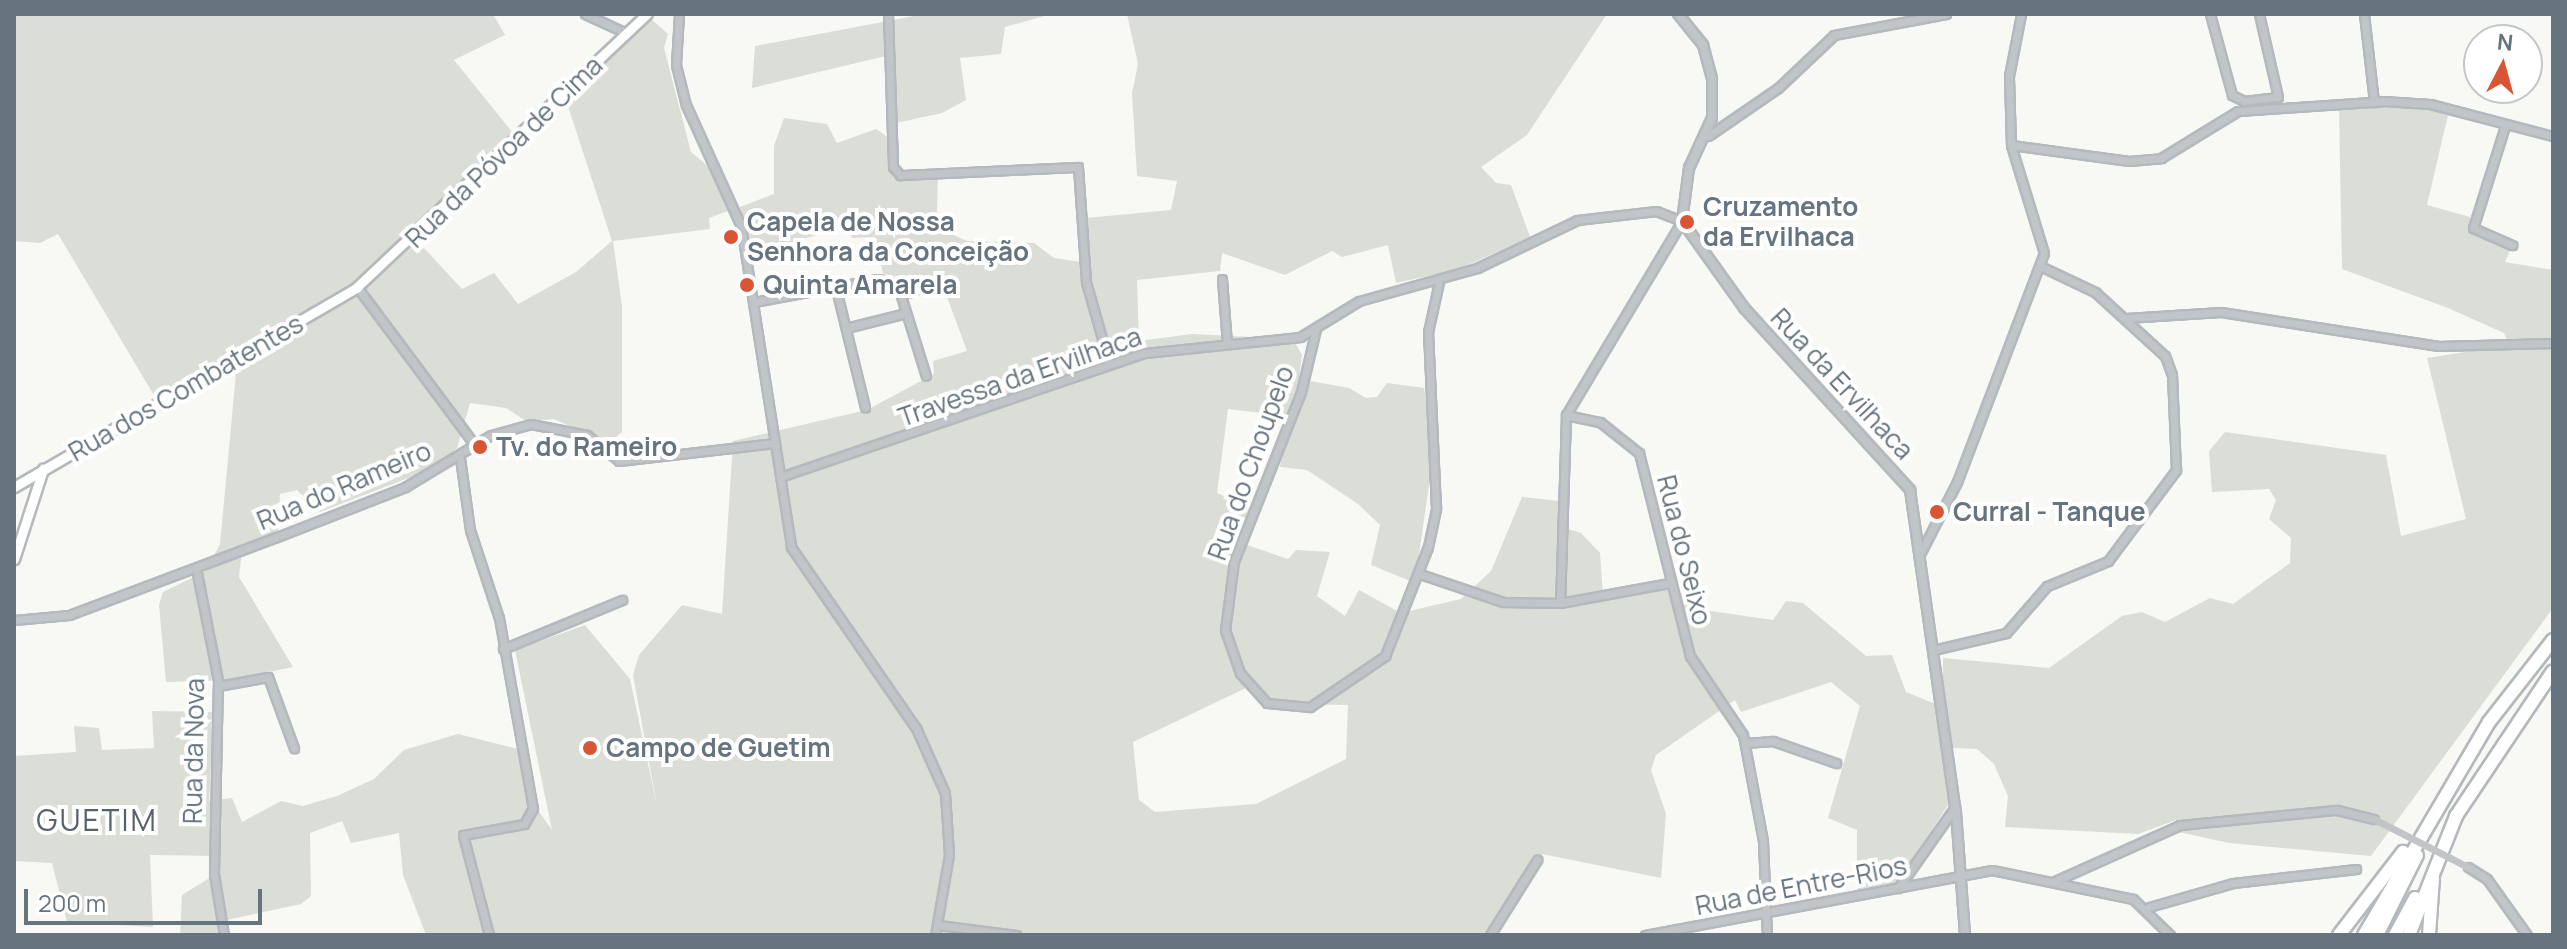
<!DOCTYPE html>
<html>
<head>
<meta charset="utf-8">
<style>
  body { margin:0 }
  #map { position:relative; width:2567px; height:949px; overflow:hidden; background:#f8f8f5; font-family:Manrope,sans-serif }
  div>[style] { position:absolute }
  [style*='--x'] { left:calc(var(--x)*1px); top:calc(var(--y)*1px); width:calc(var(--w)*1px); rotate:calc(var(--a)*1deg) }
  .green>* { inset:0; background:#daded6 }
  .roads { filter:drop-shadow(2px 0 #b4b9bd) drop-shadow(-2px 0 #b4b9bd) drop-shadow(0 2px #b4b9bd) drop-shadow(0 -2px #b4b9bd) }
  .minor>* { height:7px; margin:-3.5px; padding:0 3.5px; transform-origin:3.5px; border-radius:3.5px; background:#c1c5c8 }
  .tertiary>* { height:8px; margin:-4px; padding:0 4px; transform-origin:4px; border-radius:4px; background:#c1c5c8 }
  .secondary>* { height:9px; margin:-4.5px; padding:0 4.5px; transform-origin:4.5px; border-radius:4.5px; background:#fff }
  .motorway>* { height:12px; margin:-6px; padding:0 6px; transform-origin:6px; border-radius:6px; background:#fff }
  .minor-bridge>* { height:7px; margin:-3.5px; padding:0 3.5px; transform-origin:3.5px; border-radius:3.5px; background:#c1c5c8 }
  .dots>* { width:22px; height:22px; translate:-50% -50%; box-sizing:border-box; border:4px solid #fff; border-radius:50% }
  span { translate:-50% -50%; white-space:nowrap; text-align:center; line-height:1.15; -webkit-text-stroke:8px #fff; paint-order:stroke }
  .street-label { font-size:26px; color:#65747e }
  .poi-label { font-size:26px; color:#65747e; font-weight:700 }
  .left { translate:0 -50%; text-align:left }
  .quarter-label { font-size:30px; color:#56626a; letter-spacing:2px }
  .frame { position:absolute; inset:0; border:16px solid #65747e; pointer-events:none }
  .north { position:absolute; left:2463px; top:24px; width:80px; height:80px; box-sizing:border-box; background:#fff; border:2px solid #c1c7cb; border-radius:50%; rotate:6deg; font-size:22px; font-weight:700; line-height:32px; text-align:center; color:#65747e }
  .north::after { content:''; display:block; margin:auto; width:28px; height:36px; background:#d95534; clip-path:polygon(50% 0,100% 100%,50% 72%,0 100%) }
  .scale { position:absolute; left:24px; top:889px; width:238px; height:36px; box-sizing:border-box; border:4px solid #65747e; border-top:0; padding-left:10px; font-size:24px; line-height:28px; white-space:nowrap; color:#65747e; -webkit-text-stroke:6px #fff; paint-order:stroke }
</style>
</head>
<body>
<div id="map">
  <div class="green">
    <div style="clip-path:polygon(14px 14px,493px 14px,505px 35px,454px 60px,513px 133px,411px 234px,462px 289px,494px 273px,518px 304px,576px 272px,612px 241px,566px 100px,650px 18px,668px 34px,664px 48px,691px 152px,708px 166px,728px 211px,709px 218px,710px 229px,613px 241px,622px 306px,622px 432px,608px 443px,554px 419px,526px 421px,506px 408px,470px 403px,457px 448px,434px 468px,320px 512px,297px 490px,280px 494px,278px 537px,242px 550px,239px 577px,293px 667px,231px 680px,166px 682px,159px 605px,163px 592px,206px 571px,220px 544px,238px 352px,155px 397px,58px 234px,40px 243px,14px 241px)"></div>
    <div style="clip-path:polygon(925px 14px,1051px 14px,1005px 27px,1001px 54px,960px 58px,966px 100px,942px 113px,896px 123px,890px 55px,752px 88px,755px 46px)"></div>
    <div style="clip-path:polygon(evenodd,1127px 14px,1607px 14px,1527px 135px,1481px 167px,1496px 183px,1511px 185px,1530px 237px,1459px 269px,1396px 283px,1388px 245px,1342px 257px,1332px 251px,1285px 275px,1222px 253px,1220px 271px,1137px 280px,1139px 341px,1192px 334px,1293px 339px,1302px 355px,1299px 379px,1349px 388px,1366px 398px,1377px 397px,1387px 383px,1424px 388px,1434px 450px,1415px 583px,1371px 565px,1380px 525px,1358px 504px,1307px 470px,1280px 467px,1288px 416px,1228px 409px,1217px 493px,1249px 507px,1238px 542px,1288px 559px,1296px 550px,1330px 552px,1317px 596px,1345px 616px,1359px 590px,1401px 613px,1461px 599px,1491px 571px,1522px 497px,1560px 501px,1558px 526px,1581px 533px,1600px 553px,1603px 596px,1660px 589px,1700px 596px,1704px 610px,1773px 620px,1786px 601px,1803px 603px,1866px 656px,1892px 655px,1906px 692px,1933px 703px,1943px 700px,1943px 658px,2049px 668px,2122px 616px,2142px 612px,2165px 622px,2210px 598px,2233px 604px,2290px 563px,2291px 538px,2269px 519px,2276px 500px,2269px 489px,2212px 492px,2209px 451px,2225px 432px,2386px 455px,2401px 536px,2466px 519px,2427px 358px,2510px 345px,2504px 333px,2448px 308px,2342px 269px,2339px 107px,2404px 104px,2448px 115px,2427px 205px,2470px 217px,2469px 231px,2511px 248px,2505px 262px,2553px 270px,2553px 608px,2371px 856px,2229px 843px,2179px 832px,2176px 820px,2138px 834px,2005px 827px,2008px 796px,1994px 764px,1977px 749px,1955px 748px,1945px 752px,1950px 802px,1905px 870px,1908px 888px,1857px 898px,1857px 830px,1828px 818px,1860px 706px,1831px 682px,1741px 712px,1735px 700px,1656px 755px,1651px 770px,1666px 814px,1661px 878px,1542px 854px,1493px 935px,426px 935px,403px 875px,399px 833px,351px 843px,342px 821px,310px 833px,311px 896px,301px 904px,222px 921px,220px 935px,180px 935px,182px 895px,216px 874px,218px 856px,150px 855px,153px 927px,67px 922px,52px 863px,14px 861px,14px 756px,76px 752px,74px 726px,99px 728px,102px 750px,154px 748px,152px 711px,215px 712px,209px 801px,232px 798px,242px 822px,281px 801px,303px 806px,337px 796px,374px 779px,404px 750px,458px 734px,518px 749px,524px 790px,552px 830px,515px 650px,585px 625px,630px 679px,657px 806px,633px 675px,639px 655px,682px 605px,722px 614px,733px 441px,867px 410px,934px 374px,933px 361px,967px 351px,943px 286px,909px 300px,896px 276px,883px 274px,875px 237px,852px 238px,847px 226px,749px 255px,740px 207px,774px 194px,774px 146px,784px 118px,827px 124px,837px 143px,876px 129px,889px 138px,893px 178px,938px 174px,937px 212px,949px 233px,967px 241px,1034px 243px,1054px 258px,1087px 263px,1086px 218px,1171px 210px,1177px 181px,1137px 176px,1132px 93px,1138px 64px,1127px 14px,1248px 687px,1271px 704px,1348px 705px,1346px 759px,1256px 804px,1155px 812px,1139px 800px,1133px 742px,1248px 687px)"></div>
  </div>
  <div class="roads">
    <div class="minor">
      <div style="--x:585;--y:14;--w:45;--a:24.9"></div>
      <div style="--x:679;--y:14;--w:51;--a:93.4"></div>
      <div style="--x:676;--y:65;--w:41;--a:76"></div>
      <div style="--x:686;--y:105;--w:133;--a:65.6"></div>
      <div style="--x:741;--y:226;--w:325;--a:81.1"></div>
      <div style="--x:791;--y:547;--w:220;--a:55.4"></div>
      <div style="--x:916;--y:728;--w:71;--a:66"></div>
      <div style="--x:945;--y:793;--w:62;--a:86.3"></div>
      <div style="--x:949;--y:855;--w:81;--a:99.9"></div>
      <div style="--x:888;--y:14;--w:153;--a:88.1"></div>
      <div style="--x:893;--y:167;--w:11;--a:49"></div>
      <div style="--x:900;--y:175;--w:178;--a:-2.6"></div>
      <div style="--x:1078;--y:167;--w:115;--a:86"></div>
      <div style="--x:1086;--y:282;--w:84;--a:74.1"></div>
      <div style="--x:2210;--y:14;--w:84;--a:74.8"></div>
      <div style="--x:2232;--y:95;--w:13;--a:27"></div>
      <div style="--x:2244;--y:101;--w:34;--a:-7"></div>
      <div style="--x:2278;--y:97;--w:85;--a:-102.9"></div>
      <div style="--x:2364;--y:14;--w:89;--a:83.5"></div>
      <div style="--x:2505;--y:126;--w:107;--a:107.4"></div>
      <div style="--x:2473;--y:228;--w:43;--a:23.6"></div>
      <div style="--x:1708;--y:136;--w:85;--a:-34.4"></div>
      <div style="--x:1778;--y:88;--w:77;--a:-43.4"></div>
      <div style="--x:1834;--y:35;--w:114;--a:-10.6"></div>
      <div style="--x:2011;--y:145;--w:119;--a:7.7"></div>
      <div style="--x:2129;--y:161;--w:32;--a:-5"></div>
      <div style="--x:2161;--y:158;--w:90;--a:-31.4"></div>
      <div style="--x:2238;--y:111;--w:145;--a:-3.9"></div>
      <div style="--x:2383;--y:101;--w:47;--a:3.7"></div>
      <div style="--x:2430;--y:104;--w:127;--a:14.6"></div>
      <div style="--x:1222;--y:279;--w:65;--a:85.6"></div>
      <div style="--x:357;--y:287;--w:196;--a:53.3"></div>
      <div style="--x:836;--y:289;--w:122;--a:76.2"></div>
      <div style="--x:754;--y:302;--w:125;--a:-10.6"></div>
      <div style="--x:877;--y:279;--w:20;--a:11"></div>
      <div style="--x:897;--y:283;--w:97;--a:72.7"></div>
      <div style="--x:2126;--y:318;--w:95;--a:-3.6"></div>
      <div style="--x:2221;--y:312;--w:220;--a:8.9"></div>
      <div style="--x:2438;--y:346;--w:115;--a:-1.5"></div>
      <div style="--x:846;--y:328;--w:62;--a:-14"></div>
      <div style="--x:1316;--y:329;--w:65;--a:103.4"></div>
      <div style="--x:1301;--y:392;--w:182;--a:111.6"></div>
      <div style="--x:1234;--y:561;--w:70;--a:97.4"></div>
      <div style="--x:1225;--y:630;--w:46;--a:70.8"></div>
      <div style="--x:1240;--y:673;--w:40;--a:48"></div>
      <div style="--x:1267;--y:703;--w:43;--a:5.3"></div>
      <div style="--x:1310;--y:707;--w:91;--a:-34.2"></div>
      <div style="--x:1385;--y:656;--w:117;--a:-68.5"></div>
      <div style="--x:1428;--y:547;--w:40;--a:-78"></div>
      <div style="--x:1436;--y:508;--w:176;--a:-92.6"></div>
      <div style="--x:1428;--y:332;--w:51;--a:-77.6"></div>
      <div style="--x:1566;--y:415;--w:35;--a:12"></div>
      <div style="--x:1600;--y:422;--w:50;--a:38.5"></div>
      <div style="--x:1639;--y:453;--w:209;--a:75.9"></div>
      <div style="--x:1690;--y:656;--w:95;--a:56.1"></div>
      <div style="--x:1743;--y:735;--w:108;--a:79.3"></div>
      <div style="--x:1763;--y:841;--w:94;--a:87.6"></div>
      <div style="--x:460;--y:458;--w:73;--a:82.1"></div>
      <div style="--x:470;--y:530;--w:93;--a:71.8"></div>
      <div style="--x:499;--y:618;--w:193;--a:79.9"></div>
      <div style="--x:533;--y:808;--w:18;--a:119"></div>
      <div style="--x:524;--y:824;--w:62;--a:169.8"></div>
      <div style="--x:463;--y:835;--w:103;--a:75.4"></div>
      <div style="--x:780;--y:477;--w:385;--a:-18.8"></div>
      <div style="--x:1145;--y:353;--w:156;--a:-5.9"></div>
      <div style="--x:1300;--y:337;--w:69;--a:-31.4"></div>
      <div style="--x:1359;--y:301;--w:123;--a:-15.6"></div>
      <div style="--x:1477;--y:268;--w:111;--a:-25.6"></div>
      <div style="--x:1577;--y:220;--w:80;--a:-6.5"></div>
      <div style="--x:1656;--y:211;--w:28;--a:21"></div>
      <div style="--x:1682;--y:221;--w:226;--a:120.9"></div>
      <div style="--x:1566;--y:415;--w:188;--a:91.8"></div>
      <div style="--x:1921;--y:552;--w:79;--a:-62.8"></div>
      <div style="--x:1957;--y:482;--w:245;--a:-69.2"></div>
      <div style="--x:2044;--y:253;--w:113;--a:-107"></div>
      <div style="--x:2011;--y:145;--w:69;--a:-91.7"></div>
      <div style="--x:2009;--y:76;--w:63;--a:-79"></div>
      <div style="--x:196;--y:568;--w:114;--a:78.9"></div>
      <div style="--x:218;--y:680;--w:194;--a:91.2"></div>
      <div style="--x:214;--y:874;--w:62;--a:80.7"></div>
      <div style="--x:1420;--y:574;--w:88;--a:18.6"></div>
      <div style="--x:1503;--y:602;--w:57;--a:1"></div>
      <div style="--x:1560;--y:603;--w:111;--a:-10.4"></div>
      <div style="--x:14;--y:620;--w:55;--a:-5.2"></div>
      <div style="--x:69;--y:615;--w:222;--a:-20.6"></div>
      <div style="--x:277;--y:537;--w:137;--a:-21.3"></div>
      <div style="--x:405;--y:487;--w:100;--a:-31.2"></div>
      <div style="--x:491;--y:435;--w:41;--a:-15.4"></div>
      <div style="--x:531;--y:424;--w:57;--a:11.1"></div>
      <div style="--x:587;--y:435;--w:41;--a:39.1"></div>
      <div style="--x:619;--y:461;--w:157;--a:-6.6"></div>
      <div style="--x:503;--y:649;--w:129;--a:-22.4"></div>
      <div style="--x:1933;--y:650;--w:75;--a:-13.1"></div>
      <div style="--x:2006;--y:633;--w:62;--a:-48.9"></div>
      <div style="--x:2047;--y:586;--w:66;--a:-22.3"></div>
      <div style="--x:2108;--y:561;--w:114;--a:-53.2"></div>
      <div style="--x:2176;--y:470;--w:95;--a:-92.4"></div>
      <div style="--x:2172;--y:375;--w:20;--a:-110"></div>
      <div style="--x:2165;--y:356;--w:95;--a:-137.6"></div>
      <div style="--x:2095;--y:292;--w:61;--a:-154.7"></div>
      <div style="--x:218;--y:686;--w:51;--a:-10.2"></div>
      <div style="--x:268;--y:677;--w:76;--a:69.9"></div>
      <div style="--x:1745;--y:743;--w:28;--a:-4"></div>
      <div style="--x:1773;--y:741;--w:67;--a:19.2"></div>
      <div style="--x:2468;--y:867;--w:22;--a:32"></div>
      <div style="--x:2487;--y:879;--w:69;--a:54.5"></div>
      <div style="--x:2055;--y:881;--w:137;--a:-24.1"></div>
      <div style="--x:2180;--y:825;--w:158;--a:-5.5"></div>
      <div style="--x:2337;--y:810;--w:38;--a:14"></div>
      <div style="--x:1898;--y:888;--w:99;--a:-54.9"></div>
      <div style="--x:2149;--y:907;--w:87;--a:-15.9"></div>
      <div style="--x:2233;--y:883;--w:124;--a:-6.5"></div>
      <div style="--x:938;--y:925;--w:79;--a:7.3"></div>
      <div style="--x:1490;--y:935;--w:89;--a:-57.9"></div>
      <div style="--x:1645;--y:935;--w:353;--a:-10.6"></div>
      <div style="--x:1992;--y:870;--w:144;--a:11.6"></div>
      <div style="--x:2133;--y:899;--w:52;--a:44.2"></div>
    </div>
    <div class="tertiary">
      <div style="--x:1678;--y:14;--w:40;--a:51"></div>
      <div style="--x:1703;--y:45;--w:35;--a:75"></div>
      <div style="--x:1712;--y:79;--w:39;--a:90"></div>
      <div style="--x:1712;--y:118;--w:55;--a:114.7"></div>
      <div style="--x:1689;--y:168;--w:53;--a:97.5"></div>
      <div style="--x:1682;--y:221;--w:108;--a:54.4"></div>
      <div style="--x:1745;--y:309;--w:245;--a:47.6"></div>
      <div style="--x:1910;--y:490;--w:325;--a:81.9"></div>
      <div style="--x:1956;--y:812;--w:123;--a:85.8"></div>
    </div>
    <div class="secondary">
      <div style="--x:14;--y:487;--w:397;--a:-30.2"></div>
      <div style="--x:357;--y:287;--w:398;--a:-43.3"></div>
      <div style="--x:14;--y:559;--w:95;--a:-72.1"></div>
    </div>
    <div class="motorway">
      <div style="--x:2339;--y:935;--w:105;--a:-52.4"></div>
      <div style="--x:2364;--y:935;--w:247;--a:-59.6"></div>
      <div style="--x:2489;--y:722;--w:104;--a:-52"></div>
      <div style="--x:2377;--y:935;--w:89;--a:-63.4"></div>
      <div style="--x:2395;--y:935;--w:42;--a:-61.6"></div>
      <div style="--x:2409;--y:935;--w:128;--a:-68.4"></div>
      <div style="--x:2456;--y:816;--w:174;--a:-56.2"></div>
      <div style="--x:2429;--y:935;--w:57;--a:-86"></div>
    </div>
  </div>
  <div class="minor-bridge">
    <div style="--x:2374;--y:819;--w:106;--a:27.1"></div>
  </div>
  <div class="dots">
    <div style="left:1687px;top:222px;background:#d95534"></div>
    <div style="left:731px;top:237px;background:#d95534"></div>
    <div style="left:747px;top:285px;background:#d95534"></div>
    <div style="left:480px;top:447px;background:#d95534"></div>
    <div style="left:1937px;top:512px;background:#d95534"></div>
    <div style="left:590px;top:748px;background:#d95534"></div>
  </div>
  <div class="street-label">
    <span style="left:504px;top:152px;rotate:-44deg">Rua da Póvoa de Cima</span>
    <span style="left:1020px;top:377px;rotate:-19deg">Travessa da Ervilhaca</span>
    <span style="left:1842px;top:384px;rotate:47deg">Rua da Ervilhaca</span>
    <span style="left:186px;top:388px;rotate:-30deg">Rua dos Combatentes</span>
    <span style="left:1251px;top:463px;rotate:-70deg">Rua do Choupelo</span>
    <span style="left:344px;top:486px;rotate:-23deg">Rua do Rameiro</span>
    <span style="left:1684px;top:550px;rotate:76deg">Rua do Seixo</span>
    <span style="left:194px;top:751px;rotate:-89deg">Rua da Nova</span>
    <span style="left:1801px;top:886px;rotate:-11deg">Rua de Entre-Rios</span>
  </div>
  <div class="poi-label">
    <span class="left" style="left:1703px;top:222px">Cruzamento<br>da Ervilhaca</span>
    <span class="left" style="left:747px;top:237px">Capela de Nossa<br>Senhora da Conceição</span>
    <span class="left" style="left:763px;top:285px">Quinta Amarela</span>
    <span class="left" style="left:496px;top:447px">Tv. do Rameiro</span>
    <span class="left" style="left:1953px;top:512px">Curral - Tanque</span>
    <span class="left" style="left:606px;top:748px">Campo de Guetim</span>
  </div>
  <div class="quarter-label">
    <span style="left:97px;top:820px">GUETIM</span>
  </div>
  <div class="frame"></div>
  <div class="north">N</div>
  <div class="scale">200 m</div>
</div>
</body>
</html>
